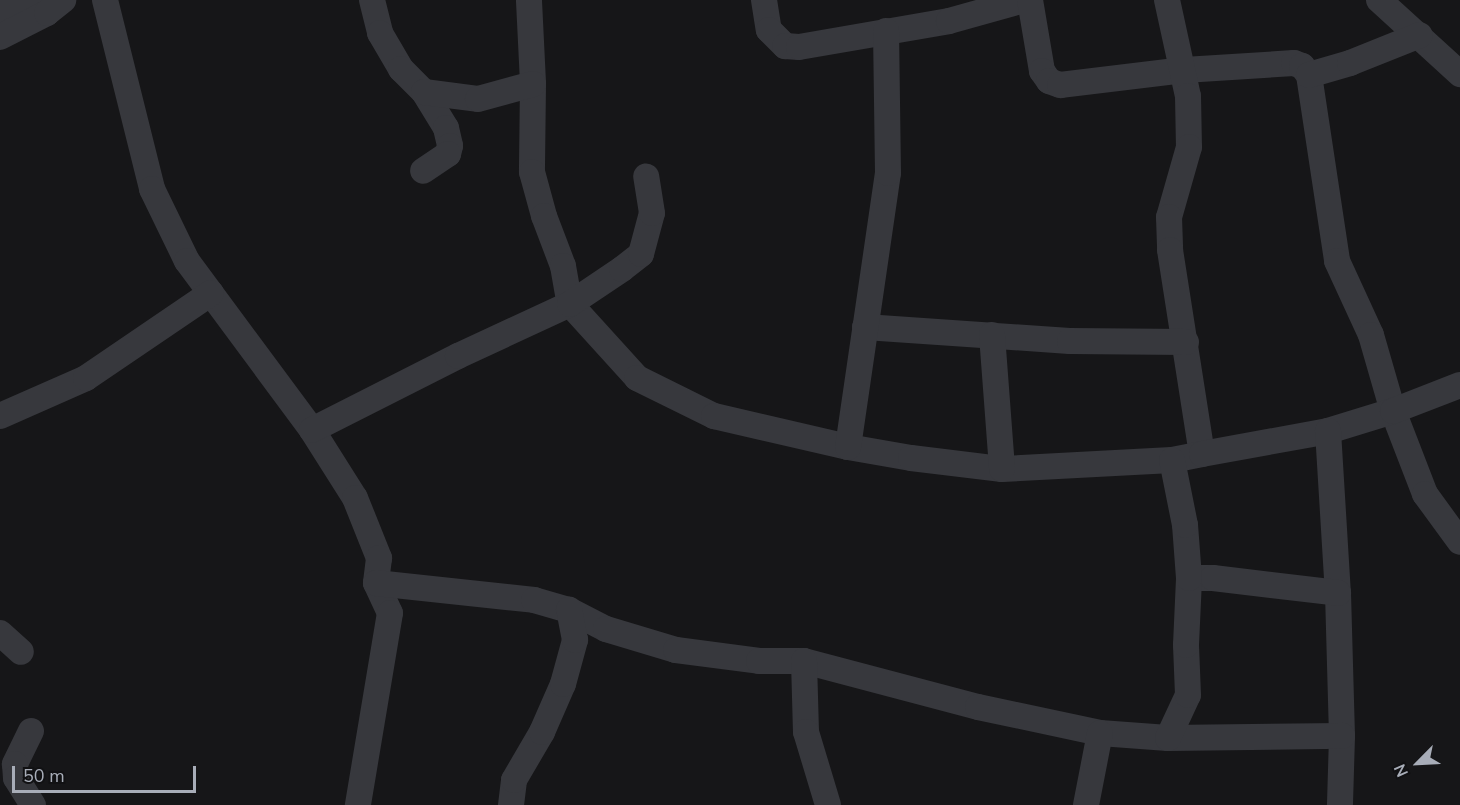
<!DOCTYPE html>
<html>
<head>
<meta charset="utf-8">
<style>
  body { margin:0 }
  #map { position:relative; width:1460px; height:805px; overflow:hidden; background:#161618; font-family:"Nunito Sans",sans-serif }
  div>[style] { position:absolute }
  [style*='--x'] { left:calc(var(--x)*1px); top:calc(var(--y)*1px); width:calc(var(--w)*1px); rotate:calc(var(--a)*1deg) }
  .minor>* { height:26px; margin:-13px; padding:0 13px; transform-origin:13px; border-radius:13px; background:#37383d }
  span { translate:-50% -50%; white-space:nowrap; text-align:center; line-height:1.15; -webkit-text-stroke:5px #111113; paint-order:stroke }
  .north { position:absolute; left:1388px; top:733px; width:60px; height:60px; -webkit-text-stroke:4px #111113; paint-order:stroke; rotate:246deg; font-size:16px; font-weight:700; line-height:24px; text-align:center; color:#a8adb8 }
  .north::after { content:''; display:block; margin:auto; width:21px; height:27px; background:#a8adb8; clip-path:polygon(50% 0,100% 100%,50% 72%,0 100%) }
  .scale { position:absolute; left:12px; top:766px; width:184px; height:27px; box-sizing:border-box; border:3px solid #a8adb8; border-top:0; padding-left:8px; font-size:18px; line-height:21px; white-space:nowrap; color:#a8adb8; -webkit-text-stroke:4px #111113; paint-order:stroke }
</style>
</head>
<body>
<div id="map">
  <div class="minor">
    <div style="--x:105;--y:0;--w:195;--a:76"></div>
    <div style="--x:152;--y:189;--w:80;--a:64.1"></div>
    <div style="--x:187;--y:261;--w:210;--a:53.5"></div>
    <div style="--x:312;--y:430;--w:80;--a:57.7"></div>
    <div style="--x:355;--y:498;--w:65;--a:68.2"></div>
    <div style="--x:379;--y:558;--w:25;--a:97"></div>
    <div style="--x:376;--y:583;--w:33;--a:65"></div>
    <div style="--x:390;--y:613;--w:195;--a:99.5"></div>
    <div style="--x:372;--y:0;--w:34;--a:76"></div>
    <div style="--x:380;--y:33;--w:42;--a:59.7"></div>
    <div style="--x:401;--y:69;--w:33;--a:45"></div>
    <div style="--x:424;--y:92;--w:42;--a:58.6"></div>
    <div style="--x:446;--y:128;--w:18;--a:77"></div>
    <div style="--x:450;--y:146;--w:8;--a:104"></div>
    <div style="--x:448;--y:154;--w:30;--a:146"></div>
    <div style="--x:764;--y:0;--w:30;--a:81"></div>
    <div style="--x:769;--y:30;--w:23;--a:45"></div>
    <div style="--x:785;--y:46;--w:14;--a:4"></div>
    <div style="--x:799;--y:47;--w:152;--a:-9.8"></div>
    <div style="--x:949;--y:21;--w:78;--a:-15.6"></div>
    <div style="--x:1030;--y:0;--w:72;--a:80.4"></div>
    <div style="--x:1042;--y:71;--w:12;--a:55"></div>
    <div style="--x:1049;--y:81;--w:12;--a:20"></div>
    <div style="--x:1060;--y:85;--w:125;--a:-6.9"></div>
    <div style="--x:1184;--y:70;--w:110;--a:-3.6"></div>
    <div style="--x:1294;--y:63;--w:9;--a:21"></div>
    <div style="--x:1302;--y:66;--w:11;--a:52"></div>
    <div style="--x:1309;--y:75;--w:188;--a:81.4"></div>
    <div style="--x:1337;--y:261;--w:81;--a:65.3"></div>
    <div style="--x:1371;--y:335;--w:79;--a:73.9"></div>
    <div style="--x:1393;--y:411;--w:89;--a:68.9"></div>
    <div style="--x:1425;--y:494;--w:59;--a:53.9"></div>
    <div style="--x:1167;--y:0;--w:98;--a:77.7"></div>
    <div style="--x:1188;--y:96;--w:51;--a:88.9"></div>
    <div style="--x:1189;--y:147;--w:73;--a:105.9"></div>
    <div style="--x:1169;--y:217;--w:33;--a:88"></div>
    <div style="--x:1170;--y:250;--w:206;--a:81.1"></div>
    <div style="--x:1379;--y:0;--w:110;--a:42.4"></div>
    <div style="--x:529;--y:1;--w:83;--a:87.2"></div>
    <div style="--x:533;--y:84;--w:88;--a:90.7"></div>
    <div style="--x:532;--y:172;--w:46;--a:74.7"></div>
    <div style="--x:544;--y:216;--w:53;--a:69.2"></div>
    <div style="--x:563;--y:266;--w:39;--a:80"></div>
    <div style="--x:570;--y:304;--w:100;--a:47.8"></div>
    <div style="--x:637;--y:378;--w:86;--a:26.3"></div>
    <div style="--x:714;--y:416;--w:138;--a:13"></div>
    <div style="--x:848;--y:447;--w:64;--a:9.9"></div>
    <div style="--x:911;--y:458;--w:92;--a:6.9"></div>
    <div style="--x:1002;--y:469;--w:170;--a:-3"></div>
    <div style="--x:1172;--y:460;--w:31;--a:-11"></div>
    <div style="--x:1202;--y:454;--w:128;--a:-10.3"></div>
    <div style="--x:1328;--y:431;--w:68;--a:-17.1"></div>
    <div style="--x:1393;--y:411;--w:72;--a:-21.2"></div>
    <div style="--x:0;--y:10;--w:47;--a:3.7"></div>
    <div style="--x:0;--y:37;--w:53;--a:-27.1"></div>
    <div style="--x:47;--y:13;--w:21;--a:-39"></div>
    <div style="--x:1309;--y:75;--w:43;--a:-16.3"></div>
    <div style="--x:1350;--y:63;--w:75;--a:-21.8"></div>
    <div style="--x:424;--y:92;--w:54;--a:7.4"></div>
    <div style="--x:478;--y:99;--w:57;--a:-15.3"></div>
    <div style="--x:865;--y:327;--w:205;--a:3.9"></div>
    <div style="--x:1070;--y:341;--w:116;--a:0.5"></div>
    <div style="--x:992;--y:335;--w:134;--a:85.7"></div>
    <div style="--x:0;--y:416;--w:94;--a:-23.8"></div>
    <div style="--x:86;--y:378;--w:151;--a:-34.2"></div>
    <div style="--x:312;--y:430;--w:164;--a:-26.9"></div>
    <div style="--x:458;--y:356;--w:123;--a:-24.9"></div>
    <div style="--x:570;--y:304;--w:63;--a:-33.9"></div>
    <div style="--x:622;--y:269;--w:24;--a:-38"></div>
    <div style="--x:641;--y:254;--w:42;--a:-75"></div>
    <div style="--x:652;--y:213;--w:37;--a:-99"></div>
    <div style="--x:1328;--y:431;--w:162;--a:86.5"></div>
    <div style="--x:1338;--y:593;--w:143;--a:88.4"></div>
    <div style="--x:1342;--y:736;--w:69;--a:91.7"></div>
    <div style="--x:848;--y:447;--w:277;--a:-81.7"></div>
    <div style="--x:888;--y:173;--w:142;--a:-90.8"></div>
    <div style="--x:1189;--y:578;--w:24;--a:0"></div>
    <div style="--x:1213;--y:578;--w:126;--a:6.8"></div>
    <div style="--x:376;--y:583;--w:159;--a:6.1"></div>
    <div style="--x:534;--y:600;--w:36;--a:16"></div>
    <div style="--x:569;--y:610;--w:42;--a:27.2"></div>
    <div style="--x:606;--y:629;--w:73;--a:16.7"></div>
    <div style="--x:676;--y:650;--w:84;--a:7.5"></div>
    <div style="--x:759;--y:661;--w:45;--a:0"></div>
    <div style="--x:804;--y:661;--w:180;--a:14.8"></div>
    <div style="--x:978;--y:707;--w:125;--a:12"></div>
    <div style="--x:1100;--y:733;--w:68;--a:4.2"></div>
    <div style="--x:1168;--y:738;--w:174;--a:-0.7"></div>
    <div style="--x:0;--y:633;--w:28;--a:42"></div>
    <div style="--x:804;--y:661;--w:71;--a:88.4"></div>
    <div style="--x:806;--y:732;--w:76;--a:73.2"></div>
    <div style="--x:31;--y:731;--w:37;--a:116"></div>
    <div style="--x:15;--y:764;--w:14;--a:86"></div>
    <div style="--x:16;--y:778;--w:32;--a:58"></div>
    <div style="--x:1168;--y:738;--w:47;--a:-65.1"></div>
    <div style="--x:1188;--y:695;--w:50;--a:-92.3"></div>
    <div style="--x:1186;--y:645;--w:67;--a:-87.4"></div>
    <div style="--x:1189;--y:578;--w:53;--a:-94.3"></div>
    <div style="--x:1185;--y:525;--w:66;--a:-101.3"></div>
    <div style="--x:511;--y:805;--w:25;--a:-83"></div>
    <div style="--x:514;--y:780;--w:56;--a:-59.7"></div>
    <div style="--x:542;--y:732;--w:52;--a:-66.4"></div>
    <div style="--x:563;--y:684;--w:46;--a:-74.7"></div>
    <div style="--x:575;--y:640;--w:31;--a:-101"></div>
    <div style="--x:1086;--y:805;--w:73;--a:-79"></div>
  </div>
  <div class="north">N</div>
  <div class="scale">50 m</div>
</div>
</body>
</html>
